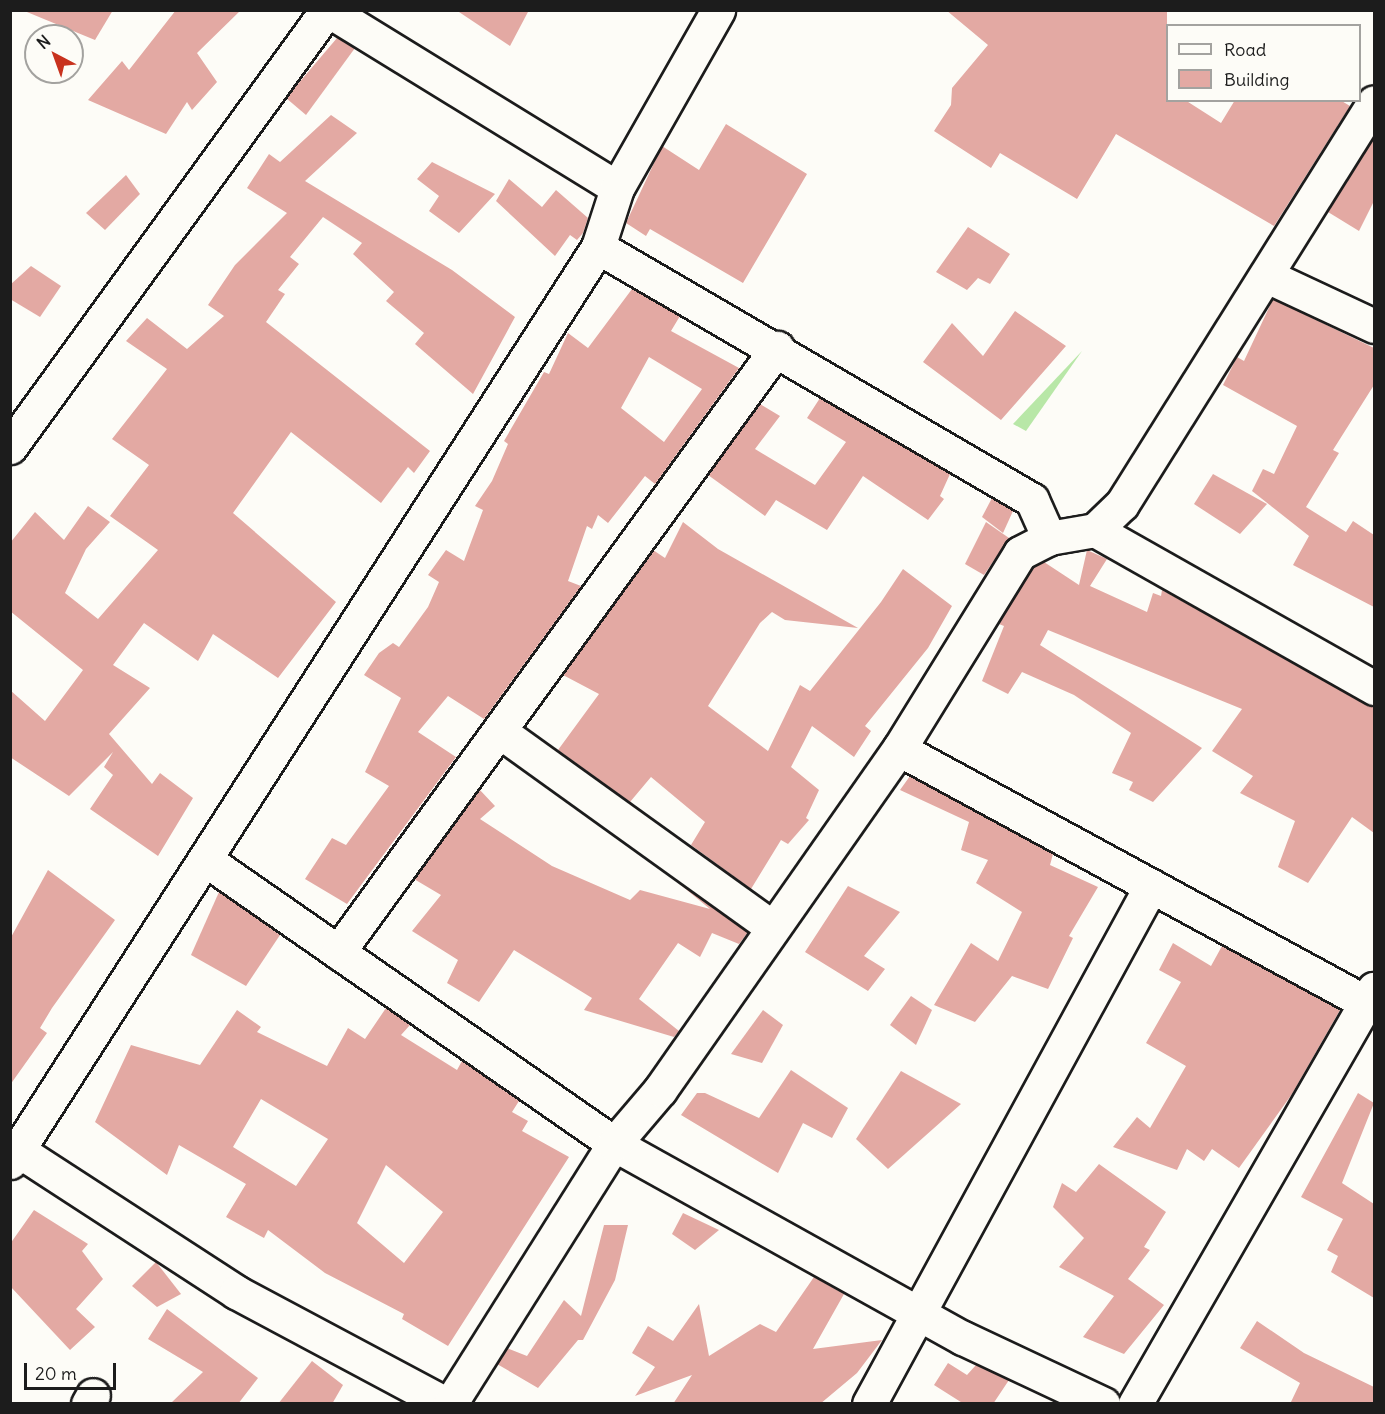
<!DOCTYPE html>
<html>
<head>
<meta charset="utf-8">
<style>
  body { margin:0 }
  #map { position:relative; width:1385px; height:1414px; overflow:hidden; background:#fdfcf7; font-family:Delius,sans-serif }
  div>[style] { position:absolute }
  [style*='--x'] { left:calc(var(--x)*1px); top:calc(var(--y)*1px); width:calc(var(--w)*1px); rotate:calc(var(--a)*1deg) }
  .green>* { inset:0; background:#b8e7a7 }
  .building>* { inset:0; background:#e3a9a3 }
  .roads { filter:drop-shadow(2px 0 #1c1c1c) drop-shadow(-2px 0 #1c1c1c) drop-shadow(0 2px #1c1c1c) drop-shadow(0 -2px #1c1c1c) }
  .minor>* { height:33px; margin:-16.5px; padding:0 16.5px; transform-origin:16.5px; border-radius:16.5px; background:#fdfcf7 }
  span { translate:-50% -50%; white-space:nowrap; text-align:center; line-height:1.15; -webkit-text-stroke:4.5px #fdfcf7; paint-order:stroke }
  .frame { position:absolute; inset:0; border:12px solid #1c1c1c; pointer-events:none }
  .legend { position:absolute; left:1166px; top:24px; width:195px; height:78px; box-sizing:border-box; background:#fdfcf7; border:2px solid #a3a29f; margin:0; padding:8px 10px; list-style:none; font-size:18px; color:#1c1c1c }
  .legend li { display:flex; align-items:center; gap:12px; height:30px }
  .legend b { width:30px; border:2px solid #a3a29f }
  .north { position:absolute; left:24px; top:24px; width:60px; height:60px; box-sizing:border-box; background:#fdfcf7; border:2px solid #a3a29f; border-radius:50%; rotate:319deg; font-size:16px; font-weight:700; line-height:24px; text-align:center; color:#1c1c1c }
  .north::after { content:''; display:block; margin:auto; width:21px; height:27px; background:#c8321e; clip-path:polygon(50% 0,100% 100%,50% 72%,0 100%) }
  .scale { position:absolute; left:24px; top:1363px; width:92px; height:27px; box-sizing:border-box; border:3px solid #1c1c1c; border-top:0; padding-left:8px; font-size:18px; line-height:21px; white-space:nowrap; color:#1c1c1c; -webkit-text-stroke:4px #fdfcf7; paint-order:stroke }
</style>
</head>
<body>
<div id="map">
  <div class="green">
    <div style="clip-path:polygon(1082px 351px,1026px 431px,1013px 424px)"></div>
  </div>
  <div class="building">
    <div style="clip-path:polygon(22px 10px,113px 10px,95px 40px)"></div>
    <div style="clip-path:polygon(176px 10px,241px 10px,197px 53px,217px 82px,192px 110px,187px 102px,166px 134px,88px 100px,122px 61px,129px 70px)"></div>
    <div style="clip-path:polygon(456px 10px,529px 10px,510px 46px)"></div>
    <div style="clip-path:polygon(946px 10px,1167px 10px,1167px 100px,1185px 100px,1221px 123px,1235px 100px,1340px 100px,1350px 106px,1274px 226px,1116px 134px,1077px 199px,1000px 153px,991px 168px,934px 131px,951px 105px,952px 88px,988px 45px)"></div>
    <div style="clip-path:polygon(337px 38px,355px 48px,306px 115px,286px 98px)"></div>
    <div style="clip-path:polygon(331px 115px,357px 133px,305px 181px,452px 270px,515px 317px,473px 394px,415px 344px,424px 333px,386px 301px,394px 292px,353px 254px,362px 243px,323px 217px,290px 257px,299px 264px,278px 290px,285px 294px,266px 322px,430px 451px,414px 473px,408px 467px,381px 503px,291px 432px,233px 513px,336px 602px,278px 678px,213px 634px,198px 661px,144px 623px,113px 665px,150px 688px,109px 734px,152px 784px,160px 773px,193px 798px,158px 856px,90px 809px,113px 775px,104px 767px,113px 752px,69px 796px,10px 757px,10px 690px,45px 721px,83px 670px,10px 611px,10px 543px,35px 512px,64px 540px,88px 506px,110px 522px,86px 549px,65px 593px,98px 619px,158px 550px,110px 516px,149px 465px,112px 439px,167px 369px,126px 341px,147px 318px,187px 349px,224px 316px,208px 305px,235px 265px,287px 213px,247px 188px,269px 154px,280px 162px)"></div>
    <div style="clip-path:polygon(726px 124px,807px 174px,743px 283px,650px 229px,646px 236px,626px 223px,662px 146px,699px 170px)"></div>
    <div style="clip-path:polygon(1374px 137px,1374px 201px,1359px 231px,1328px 212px)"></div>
    <div style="clip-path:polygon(432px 162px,495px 194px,459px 233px,429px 211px,439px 196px,417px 179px)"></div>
    <div style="clip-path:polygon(126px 175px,140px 194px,105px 230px,86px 213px)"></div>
    <div style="clip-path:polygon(509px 179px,542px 207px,556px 190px,588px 218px,583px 233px,577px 240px,570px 235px,555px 256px,496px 201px)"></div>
    <div style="clip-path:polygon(968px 227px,1010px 254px,990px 284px,978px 278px,967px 290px,936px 272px)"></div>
    <div style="clip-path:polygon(31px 266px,61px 286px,40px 317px,10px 299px,10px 285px)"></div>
    <div style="clip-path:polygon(evenodd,632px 289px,680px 316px,671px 331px,739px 368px,655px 484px,645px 476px,608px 523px,598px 515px,592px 529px,587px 526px,568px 581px,581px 586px,484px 719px,448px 696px,418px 732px,456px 757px,347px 904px,305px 879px,332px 838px,346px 845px,389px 786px,365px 772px,401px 698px,364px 675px,379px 653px,393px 643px,399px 647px,428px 607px,439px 582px,428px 575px,446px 550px,464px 561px,483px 510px,475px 506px,492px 481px,508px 444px,504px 441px,544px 372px,549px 374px,568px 333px,588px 348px,632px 289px,649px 357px,702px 389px,664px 442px,621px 408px,649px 357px)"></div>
    <div style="clip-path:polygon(1273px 299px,1374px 348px,1374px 385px,1333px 450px,1339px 453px,1306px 507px,1346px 532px,1353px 521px,1374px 535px,1374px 607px,1293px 565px,1309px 536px,1252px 491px,1263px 469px,1274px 474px,1297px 426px,1223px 385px,1237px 357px,1244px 361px)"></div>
    <div style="clip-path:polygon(1015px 311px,1066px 346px,1001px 420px,923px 362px,952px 323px,983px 356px)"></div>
    <div style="clip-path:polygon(820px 398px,950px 474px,940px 496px,944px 499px,928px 520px,863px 476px,827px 530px,776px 500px,765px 516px,708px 475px,760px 404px,780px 416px,755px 449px,815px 485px,846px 442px,807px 418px)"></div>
    <div style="clip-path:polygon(1213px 474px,1267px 504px,1240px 534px,1194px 504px)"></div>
    <div style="clip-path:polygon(992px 498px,1013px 511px,1003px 533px,982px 517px)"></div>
    <div style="clip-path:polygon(683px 522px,718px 549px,858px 628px,785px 620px,772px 612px,760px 623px,708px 706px,768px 751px,800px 685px,810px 691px,881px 602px,903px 569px,952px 606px,928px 648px,865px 726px,871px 731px,854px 757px,812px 726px,791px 767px,819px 790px,806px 818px,809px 820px,788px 844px,781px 840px,751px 889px,691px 845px,705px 822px,651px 777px,630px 802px,558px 750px,599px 694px,563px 675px,653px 550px,665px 558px)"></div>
    <div style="clip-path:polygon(986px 522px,1009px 538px,984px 575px,965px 564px)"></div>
    <div style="clip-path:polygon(1087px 550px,1107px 559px,1090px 586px,1147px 612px,1153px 593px,1161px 596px,1162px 590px,1374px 707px,1374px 833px,1352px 817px,1308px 883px,1278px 867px,1295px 821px,1240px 793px,1253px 776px,1212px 751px,1242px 709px,1048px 630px,1040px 645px,1202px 748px,1153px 802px,1129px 790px,1133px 782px,1112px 773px,1131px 733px,1074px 695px,1022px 672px,1008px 694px,982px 681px,1004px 626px,999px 624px,1033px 567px,1044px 562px,1079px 585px)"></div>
    <div style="clip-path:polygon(910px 776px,1053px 854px,1050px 865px,1098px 887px,1069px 936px,1073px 938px,1048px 989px,1012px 976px,975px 1022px,934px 1005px,971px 943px,998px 961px,1022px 912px,976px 883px,988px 860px,961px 850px,969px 822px,900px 790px)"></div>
    <div style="clip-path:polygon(479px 789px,495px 806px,480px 819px,552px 866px,630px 900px,640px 890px,710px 909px,671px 877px,748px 932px,739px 944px,712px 933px,700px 957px,678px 943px,639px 999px,679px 1031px,674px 1037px,584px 1010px,592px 998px,514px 950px,479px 1002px,447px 983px,458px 960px,412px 931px,441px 895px,414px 879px)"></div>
    <div style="clip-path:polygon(48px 870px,115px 920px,52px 1008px,40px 1028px,47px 1033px,10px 1085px,10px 939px)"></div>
    <div style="clip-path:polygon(848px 886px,900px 912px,864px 956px,885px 969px,868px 991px,805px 952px)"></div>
    <div style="clip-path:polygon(219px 892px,280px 935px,246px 986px,191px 955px)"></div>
    <div style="clip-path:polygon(1173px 943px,1211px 966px,1222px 946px,1340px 1010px,1292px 1094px,1239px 1168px,1212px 1149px,1204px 1161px,1187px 1149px,1177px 1170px,1113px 1147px,1137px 1117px,1150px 1128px,1186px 1066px,1146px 1043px,1181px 982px,1159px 970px)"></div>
    <div style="clip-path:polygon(911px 996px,932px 1010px,916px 1045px,890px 1025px)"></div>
    <div style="clip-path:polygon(evenodd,386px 1008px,410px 1025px,401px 1035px,457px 1070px,462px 1061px,519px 1101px,512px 1112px,528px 1121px,522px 1131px,569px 1157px,448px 1346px,402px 1319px,404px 1314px,325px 1273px,268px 1230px,264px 1238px,226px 1217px,246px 1184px,179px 1145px,167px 1175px,95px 1122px,131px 1045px,200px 1065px,237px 1010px,261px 1027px,257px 1032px,327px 1066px,348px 1028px,365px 1039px,386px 1008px,261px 1099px,328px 1139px,296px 1186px,233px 1147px,261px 1099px,386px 1008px,386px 1165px,443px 1212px,404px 1263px,357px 1223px,386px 1165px)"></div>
    <div style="clip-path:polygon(763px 1010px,783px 1025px,762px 1063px,731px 1054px)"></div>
    <div style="clip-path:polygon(791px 1070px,848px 1108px,832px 1138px,803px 1123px,778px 1173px,681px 1115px,697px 1093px,705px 1093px,759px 1118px)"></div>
    <div style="clip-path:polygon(901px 1071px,961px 1104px,888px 1169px,856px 1139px)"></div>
    <div style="clip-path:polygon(1358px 1093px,1374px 1103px,1342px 1183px,1374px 1204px,1374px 1298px,1331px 1272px,1338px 1256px,1327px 1250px,1343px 1219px,1301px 1197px)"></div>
    <div style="clip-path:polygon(1099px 1164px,1166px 1212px,1144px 1247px,1150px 1250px,1128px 1279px,1164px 1305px,1124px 1354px,1083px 1337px,1114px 1296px,1059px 1267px,1084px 1238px,1053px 1207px,1062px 1183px,1076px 1192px)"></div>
    <div style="clip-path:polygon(34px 1210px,88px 1244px,82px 1251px,103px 1279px,76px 1309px,95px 1327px,70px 1350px,10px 1286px,10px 1244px)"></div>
    <div style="clip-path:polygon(683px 1213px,719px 1230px,695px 1250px,672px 1234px)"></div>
    <div style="clip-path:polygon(604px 1225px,628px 1225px,615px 1280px,583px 1340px,578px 1340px,538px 1388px,497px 1364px,507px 1348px,527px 1356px,564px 1300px,581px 1316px)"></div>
    <div style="clip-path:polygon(156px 1262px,181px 1294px,157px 1307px,132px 1286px)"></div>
    <div style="clip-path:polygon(814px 1277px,844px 1294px,813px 1349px,882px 1340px,857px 1373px,820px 1404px,673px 1404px,692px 1375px,635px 1396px,655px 1367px,632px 1353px,648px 1326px,673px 1341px,699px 1304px,709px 1356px,760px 1324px,776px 1332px)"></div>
    <div style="clip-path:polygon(167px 1309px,258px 1378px,238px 1404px,170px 1404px,203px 1372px,148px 1339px)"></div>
    <div style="clip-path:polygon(1257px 1321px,1304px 1353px,1374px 1387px,1374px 1404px,1290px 1404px,1300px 1383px,1240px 1348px)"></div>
    <div style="clip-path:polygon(312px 1361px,343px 1385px,332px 1404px,278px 1404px)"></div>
    <div style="clip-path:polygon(948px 1363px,967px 1375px,976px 1365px,1009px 1380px,993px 1404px,964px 1404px,934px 1385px)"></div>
  </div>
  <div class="roads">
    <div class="minor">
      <div style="--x:328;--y:10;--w:339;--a:31.6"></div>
      <div style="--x:598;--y:247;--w:502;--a:30.24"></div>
      <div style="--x:1032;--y:500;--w:42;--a:65.9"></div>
      <div style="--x:1267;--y:276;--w:118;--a:25"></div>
      <div style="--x:10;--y:447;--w:540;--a:-54.04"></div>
      <div style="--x:1095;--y:530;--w:321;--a:29.5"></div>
      <div style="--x:502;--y:733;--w:331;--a:35.7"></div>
      <div style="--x:899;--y:749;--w:541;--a:28.51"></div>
      <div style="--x:206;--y:860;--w:497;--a:34.8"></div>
      <div style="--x:614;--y:1144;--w:399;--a:29.1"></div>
      <div style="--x:963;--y:1338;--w:155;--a:25.2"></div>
      <div style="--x:338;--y:952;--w:747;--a:-53.99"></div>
      <div style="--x:10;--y:1145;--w:270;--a:33"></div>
      <div style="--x:236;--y:1292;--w:238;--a:28.1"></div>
      <div style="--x:10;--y:1162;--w:1088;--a:-57.27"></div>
      <div style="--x:598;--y:247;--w:62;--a:-72.1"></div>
      <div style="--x:617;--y:188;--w:205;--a:-60.4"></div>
      <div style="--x:88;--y:1404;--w:10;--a:-61"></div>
      <div style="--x:450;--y:1404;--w:307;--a:-57.8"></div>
      <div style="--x:614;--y:1144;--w:71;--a:-49.6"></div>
      <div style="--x:660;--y:1090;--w:416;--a:-55"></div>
      <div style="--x:899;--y:749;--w:230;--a:-58.3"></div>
      <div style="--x:1020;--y:553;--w:33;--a:-27"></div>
      <div style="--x:1049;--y:538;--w:47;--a:-9.9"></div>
      <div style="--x:1095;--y:530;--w:37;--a:-44"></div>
      <div style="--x:1122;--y:504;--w:474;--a:-57.9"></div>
      <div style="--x:869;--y:1404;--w:590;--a:-61.44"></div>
      <div style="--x:1135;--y:1404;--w:479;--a:-60.1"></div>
    </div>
  </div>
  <div class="frame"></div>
  <ul class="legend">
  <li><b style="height:8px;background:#fdfcf7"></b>Road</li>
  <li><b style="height:16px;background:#e3a9a3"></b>Building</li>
  </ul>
  <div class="north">N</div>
  <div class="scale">20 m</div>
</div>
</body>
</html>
